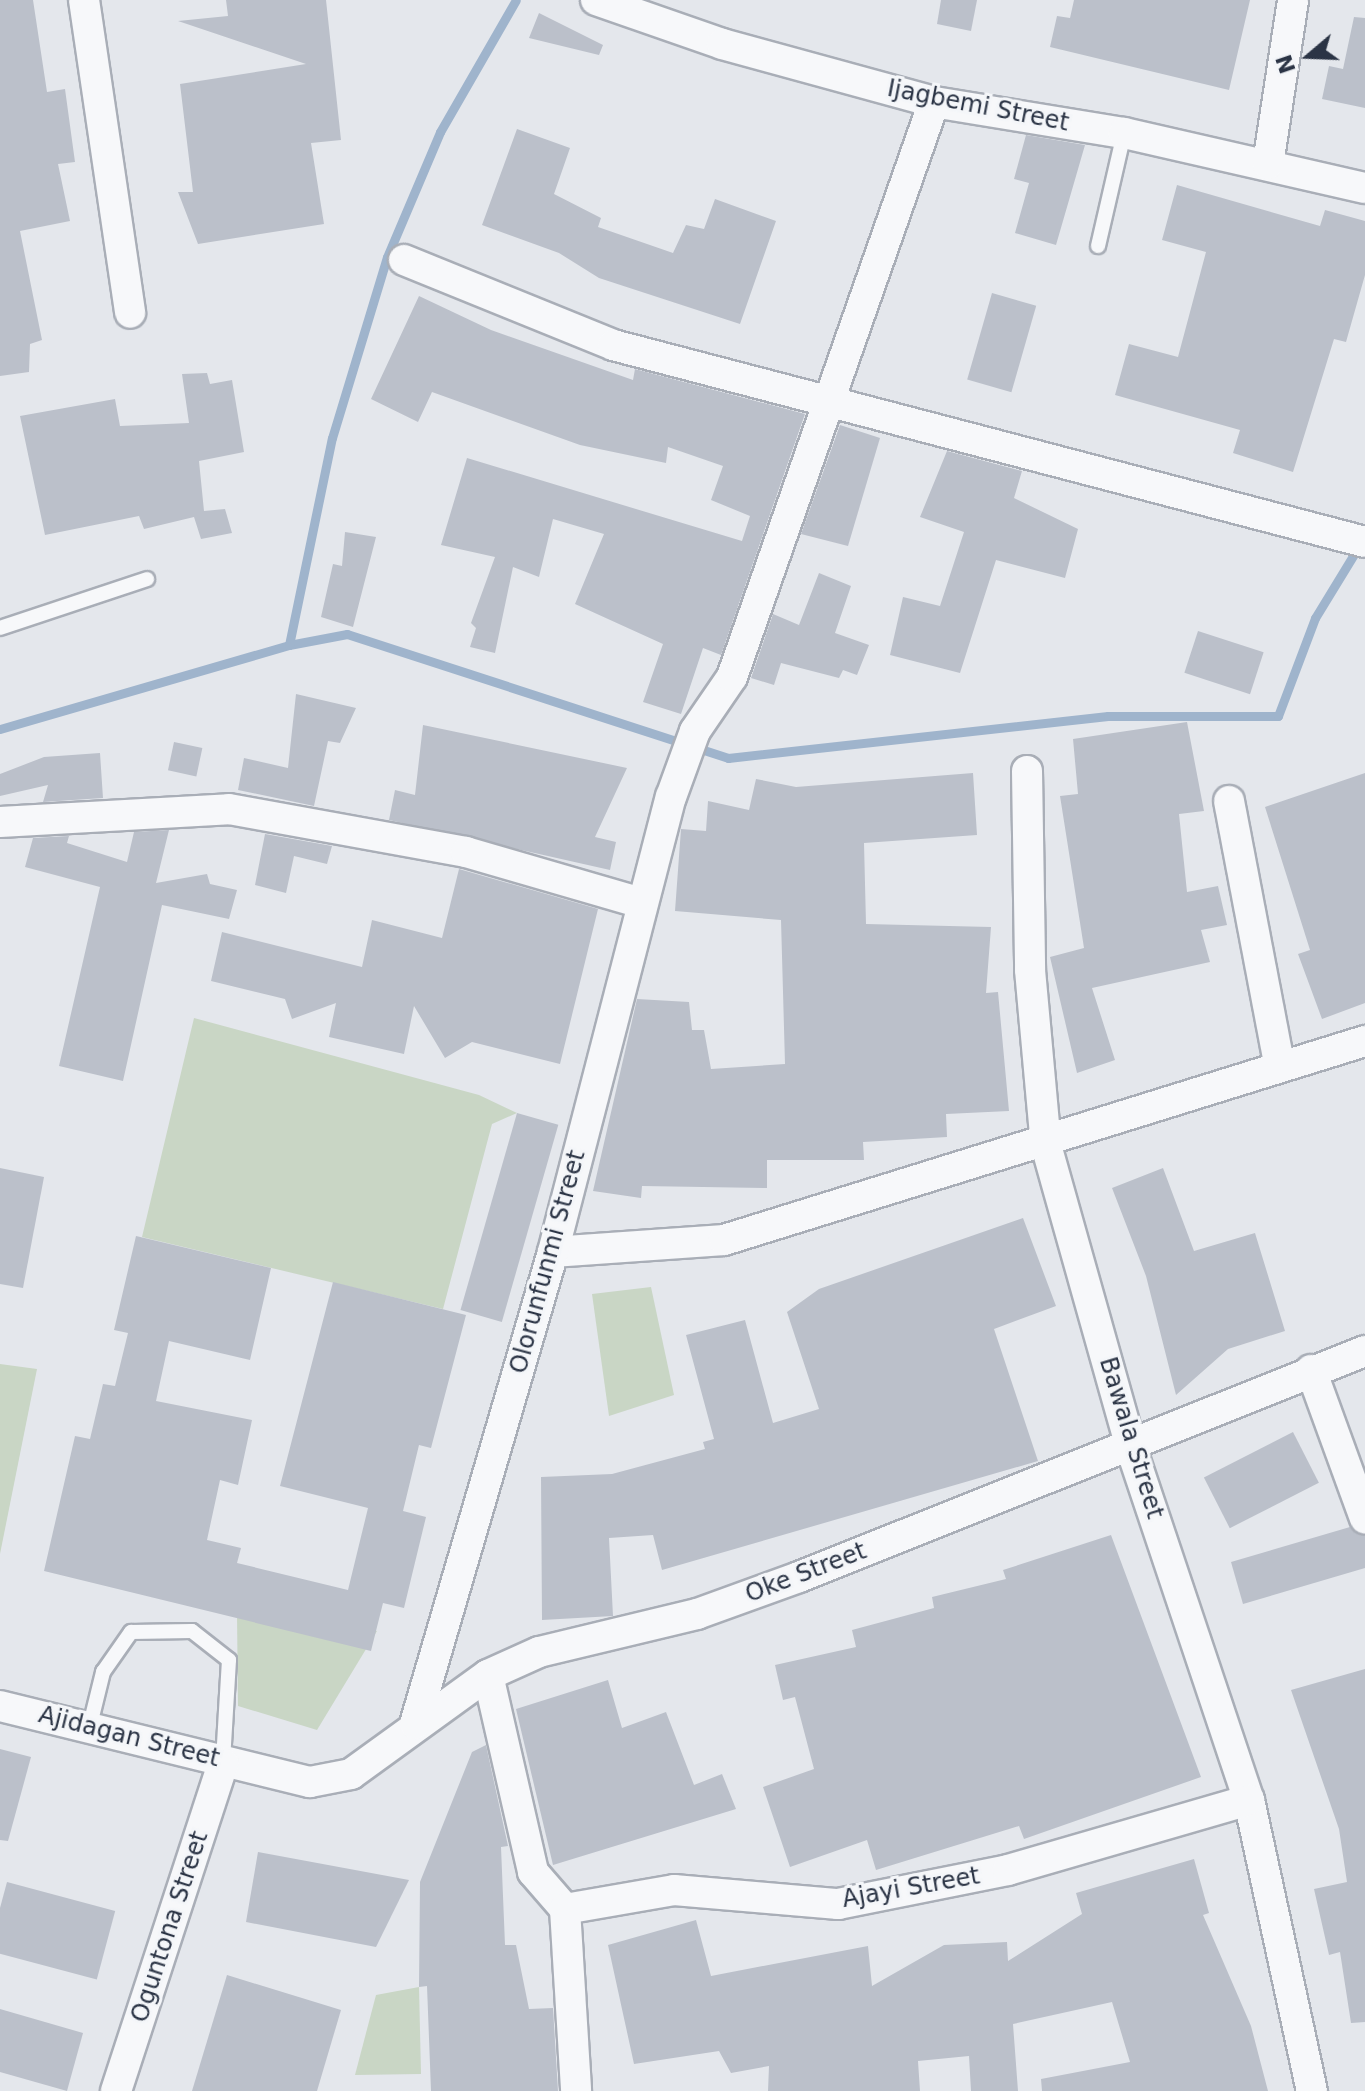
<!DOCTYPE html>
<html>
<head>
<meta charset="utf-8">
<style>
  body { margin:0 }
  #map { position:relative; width:1365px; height:2091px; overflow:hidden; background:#e4e7ec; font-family:"DejaVu Sans",sans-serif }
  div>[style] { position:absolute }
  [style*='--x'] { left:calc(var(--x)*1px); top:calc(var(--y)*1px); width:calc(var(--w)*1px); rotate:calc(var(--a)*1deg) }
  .green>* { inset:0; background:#c9d6c5 }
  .stream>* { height:9px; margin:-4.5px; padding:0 4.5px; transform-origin:4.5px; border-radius:4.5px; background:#9fb4cc }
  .building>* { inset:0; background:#bbc0ca; transform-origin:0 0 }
  .roads { filter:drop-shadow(2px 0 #a9aeb7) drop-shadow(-2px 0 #a9aeb7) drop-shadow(0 2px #a9aeb7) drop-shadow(0 -2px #a9aeb7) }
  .service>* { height:14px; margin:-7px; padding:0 7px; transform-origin:7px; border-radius:7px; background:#f7f8fa }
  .minor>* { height:30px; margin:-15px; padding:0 15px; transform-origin:15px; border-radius:15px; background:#f7f8fa }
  span { translate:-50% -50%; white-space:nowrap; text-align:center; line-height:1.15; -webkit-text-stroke:6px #f4f6f9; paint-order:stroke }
  .street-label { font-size:24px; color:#2b3445 }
  .north { position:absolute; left:1269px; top:16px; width:80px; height:80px; -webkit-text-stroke:6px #f4f6f9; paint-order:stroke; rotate:251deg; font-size:22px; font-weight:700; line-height:32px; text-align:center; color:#2b3445 }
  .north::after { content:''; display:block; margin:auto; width:28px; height:36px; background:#2b3445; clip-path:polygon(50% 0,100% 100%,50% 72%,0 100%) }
</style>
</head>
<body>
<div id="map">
  <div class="green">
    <div style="clip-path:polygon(194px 1018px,479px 1095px,517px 1113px,492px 1124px,443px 1309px,142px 1237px)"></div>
    <div style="clip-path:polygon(651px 1287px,674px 1395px,609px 1416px,592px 1294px)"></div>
    <div style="clip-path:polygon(0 1364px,37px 1369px,0 1554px)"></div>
    <div style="clip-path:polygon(237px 1614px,377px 1631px,317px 1730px,238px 1706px)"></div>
    <div style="clip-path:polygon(419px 1987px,421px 2074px,355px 2075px,376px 1995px)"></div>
  </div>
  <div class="stream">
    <div style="--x:289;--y:645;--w:59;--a:-10.7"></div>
    <div style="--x:347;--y:634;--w:401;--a:18"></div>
    <div style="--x:728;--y:758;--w:382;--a:-6.3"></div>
    <div style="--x:1108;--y:716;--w:170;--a:0"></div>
    <div style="--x:1278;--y:716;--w:105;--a:-69.3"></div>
    <div style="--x:1315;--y:618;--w:84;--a:-58.6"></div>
    <div style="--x:0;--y:729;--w:301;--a:-16.2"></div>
    <div style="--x:289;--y:645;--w:211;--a:-78.3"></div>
    <div style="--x:332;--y:438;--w:189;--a:-73.1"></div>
    <div style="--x:387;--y:257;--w:136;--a:-67"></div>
    <div style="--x:440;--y:132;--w:152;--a:-60.1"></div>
  </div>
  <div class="building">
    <div style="clip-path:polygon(0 0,33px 0,47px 92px,65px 89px,75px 162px,58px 164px,70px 221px,20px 231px,42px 340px,30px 344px,29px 372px,0 376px)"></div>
    <div style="clip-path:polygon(226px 0,326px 0,341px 140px,311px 143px,324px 224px,198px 244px,178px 192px,193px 192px,180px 84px,306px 64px,178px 21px,228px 16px)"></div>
    <div style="clip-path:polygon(941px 0,977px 0,971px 31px,937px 24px)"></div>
    <div style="clip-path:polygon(1074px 0,1250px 0,1229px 90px,1050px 47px,1057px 16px,1070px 18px)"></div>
    <div style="clip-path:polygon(539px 13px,603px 45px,599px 55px,529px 38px)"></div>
    <div style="clip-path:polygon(1354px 17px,1365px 18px,1365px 108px,1322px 99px,1329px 66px,1343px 69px)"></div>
    <div style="clip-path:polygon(517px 129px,570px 148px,554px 194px,601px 218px,598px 227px,673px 253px,686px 225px,704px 229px,715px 199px,776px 221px,740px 324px,599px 278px,559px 253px,482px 225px)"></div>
    <div style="clip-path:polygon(1026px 135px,1085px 145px,1056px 245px,1015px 233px,1029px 183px,1014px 179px)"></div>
    <div style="clip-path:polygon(1177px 185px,1320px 226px,1325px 210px,1365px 221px,1365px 275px,1346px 342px,1334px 339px,1293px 472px,1233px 453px,1240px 430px,1115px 395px,1129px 344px,1178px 357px,1206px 252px,1162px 240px)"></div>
    <div style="left:992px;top:293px;width:46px;height:90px;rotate:16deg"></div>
    <div style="clip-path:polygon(419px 296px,491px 330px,633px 380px,635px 369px,805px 414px,721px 655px,703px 648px,681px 714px,643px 702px,663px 644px,575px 604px,604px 534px,553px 519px,539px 577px,513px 567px,495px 653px,470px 647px,476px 628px,471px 623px,495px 557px,441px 545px,467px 458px,742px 541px,750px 516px,711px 500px,723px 466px,668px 447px,666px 463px,580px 445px,432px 392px,418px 422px,371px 399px)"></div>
    <div style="clip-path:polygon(207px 373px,210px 384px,232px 380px,244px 452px,199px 461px,204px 511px,225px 509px,232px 533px,201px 539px,194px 517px,144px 529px,139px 516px,45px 535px,20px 416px,115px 399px,120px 426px,189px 423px,182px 374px)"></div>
    <div style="clip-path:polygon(840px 425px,880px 438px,848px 546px,801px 534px)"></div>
    <div style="clip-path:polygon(947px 451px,1022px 471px,1014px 498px,1078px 529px,1065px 578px,996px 560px,960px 673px,890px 655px,903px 597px,940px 606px,964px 532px,920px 517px)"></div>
    <div style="clip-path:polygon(345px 532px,376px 537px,353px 627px,321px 617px,333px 564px,342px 566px)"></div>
    <div style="clip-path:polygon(819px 573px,851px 586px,835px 633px,869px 645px,857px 675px,843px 670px,839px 678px,781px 663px,774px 685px,751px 678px,773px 614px,799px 625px)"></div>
    <div style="left:1198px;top:631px;width:69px;height:44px;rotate:18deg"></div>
    <div style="clip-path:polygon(296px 694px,356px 708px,340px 743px,328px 741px,314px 806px,238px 790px,244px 758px,288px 768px)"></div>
    <div style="clip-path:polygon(1187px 722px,1204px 811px,1179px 814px,1187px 892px,1218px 886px,1227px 925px,1201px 930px,1210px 962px,1092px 988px,1115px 1060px,1077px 1073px,1050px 957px,1084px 948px,1060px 796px,1078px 794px,1073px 739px)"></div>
    <div style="clip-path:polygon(423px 725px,627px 768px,595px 837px,616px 842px,610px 870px,389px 820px,395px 790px,415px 795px)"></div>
    <div style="left:174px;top:742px;width:29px;height:29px;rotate:12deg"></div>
    <div style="clip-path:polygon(100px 753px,103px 798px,43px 802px,48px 785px,0 796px,0 774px,44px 757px)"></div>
    <div style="clip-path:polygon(973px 773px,977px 835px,864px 843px,866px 924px,991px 927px,986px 993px,998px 992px,1009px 1111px,946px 1114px,947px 1137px,863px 1142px,864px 1160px,767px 1160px,767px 1188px,642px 1186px,641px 1198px,593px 1191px,637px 999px,689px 1002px,692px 1030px,704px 1030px,711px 1069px,785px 1064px,781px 920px,675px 911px,681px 829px,706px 831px,708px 801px,749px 810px,756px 779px,796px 787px)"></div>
    <div style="clip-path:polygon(1365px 773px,1365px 1003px,1322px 1019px,1298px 954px,1310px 950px,1265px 807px)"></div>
    <div style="clip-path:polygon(169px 830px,156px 883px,207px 874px,210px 884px,237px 890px,229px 919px,162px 905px,123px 1081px,59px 1066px,100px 887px,25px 867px,33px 838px,69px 836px,67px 843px,127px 862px,134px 832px)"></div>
    <div style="clip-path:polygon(265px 834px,332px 846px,327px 864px,294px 856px,286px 893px,255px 885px)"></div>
    <div style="clip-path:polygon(459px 869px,598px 909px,560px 1064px,472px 1042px,445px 1058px,414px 1006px,404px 1054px,329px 1037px,336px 1003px,292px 1019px,285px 999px,211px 981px,222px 932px,362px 967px,372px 920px,442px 938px)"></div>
    <div style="left:517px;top:1113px;width:43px;height:205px;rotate:16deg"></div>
    <div style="clip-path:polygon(0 1168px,44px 1177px,23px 1288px,0 1284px)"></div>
    <div style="clip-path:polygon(1163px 1168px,1194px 1251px,1255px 1233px,1285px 1331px,1228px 1349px,1176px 1395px,1146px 1276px,1112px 1188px)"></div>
    <div style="clip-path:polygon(1023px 1218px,1056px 1306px,994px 1329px,1038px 1461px,662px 1570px,653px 1535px,609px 1538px,613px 1616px,542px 1620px,541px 1477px,612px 1474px,705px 1449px,703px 1442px,714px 1439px,686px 1335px,745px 1320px,773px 1423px,819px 1409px,787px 1312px,819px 1289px)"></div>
    <div style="clip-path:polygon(136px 1236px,271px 1268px,250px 1360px,169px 1341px,156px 1401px,252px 1420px,238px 1485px,220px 1480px,207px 1540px,241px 1548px,237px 1563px,348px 1590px,368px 1508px,280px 1486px,333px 1282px,466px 1315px,431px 1448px,419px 1445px,403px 1511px,426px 1517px,404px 1608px,383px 1603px,371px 1651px,44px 1571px,75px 1436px,90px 1439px,103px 1384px,115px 1386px,128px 1333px,114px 1330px)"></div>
    <div style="left:1293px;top:1432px;width:57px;height:100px;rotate:63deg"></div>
    <div style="clip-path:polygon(1350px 1527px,1365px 1536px,1365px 1568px,1243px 1604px,1231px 1562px)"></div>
    <div style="clip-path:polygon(1111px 1535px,1201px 1777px,1024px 1839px,1019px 1826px,876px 1870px,867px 1840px,790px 1867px,763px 1787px,814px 1769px,795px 1697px,783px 1700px,775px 1665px,856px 1647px,852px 1630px,934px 1608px,932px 1597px,1006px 1579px,1003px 1570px)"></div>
    <div style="clip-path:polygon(1365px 1669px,1365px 2022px,1351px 2023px,1340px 1952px,1329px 1955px,1314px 1889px,1347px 1882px,1339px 1829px,1291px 1690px)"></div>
    <div style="clip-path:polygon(608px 1680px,622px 1728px,666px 1712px,694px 1785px,722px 1774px,736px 1809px,553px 1865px,516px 1709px)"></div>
    <div style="clip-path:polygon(486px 1745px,508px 1846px,501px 1847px,505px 1945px,516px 1945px,529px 2009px,553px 2008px,558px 2091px,431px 2091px,427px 1986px,419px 1987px,420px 1882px,472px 1752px)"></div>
    <div style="clip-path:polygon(0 1749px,31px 1757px,8px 1841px,0 1840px)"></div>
    <div style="clip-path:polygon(258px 1852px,409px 1880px,376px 1947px,246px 1922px)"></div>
    <div style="clip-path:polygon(1194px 1859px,1209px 1913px,1203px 1915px,1251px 2026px,1268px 2091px,1042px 2091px,1041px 2079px,1130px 2062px,1112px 2002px,1013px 2024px,1018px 2091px,971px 2091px,969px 2056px,918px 2061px,920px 2091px,768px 2091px,769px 2066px,731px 2073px,719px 2051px,634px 2064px,608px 1945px,696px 1920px,711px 1976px,868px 1946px,872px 1986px,944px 1945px,1007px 1942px,1008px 1961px,1082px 1914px,1076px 1893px)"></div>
    <div style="left:7px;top:1882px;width:112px;height:71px;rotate:15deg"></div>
    <div style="clip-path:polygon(227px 1975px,341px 2010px,317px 2091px,192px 2091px)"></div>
    <div style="clip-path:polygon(0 2009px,83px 2033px,67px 2091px,0 2072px)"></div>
  </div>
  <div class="roads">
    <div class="service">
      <div style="--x:1098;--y:246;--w:116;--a:-77"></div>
      <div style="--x:0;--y:628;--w:155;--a:-18.4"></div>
      <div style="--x:90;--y:1725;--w:55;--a:-76.2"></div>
      <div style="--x:103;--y:1672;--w:49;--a:-55"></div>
      <div style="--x:131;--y:1632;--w:61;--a:-0.9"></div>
      <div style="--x:192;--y:1631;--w:47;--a:38.1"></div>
      <div style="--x:229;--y:1660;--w:102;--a:93.4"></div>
    </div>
    <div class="minor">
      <div style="--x:84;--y:0;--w:316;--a:81.6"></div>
      <div style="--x:596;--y:0;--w:133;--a:19.2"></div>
      <div style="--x:722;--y:44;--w:220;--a:15.3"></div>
      <div style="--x:934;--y:102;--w:193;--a:9.3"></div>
      <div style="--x:1124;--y:133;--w:247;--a:12.9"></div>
      <div style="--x:1268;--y:164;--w:166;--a:-81.3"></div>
      <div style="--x:404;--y:260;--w:226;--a:22.1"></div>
      <div style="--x:613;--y:345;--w:777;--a:14.68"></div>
      <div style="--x:1027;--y:771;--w:199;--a:89.1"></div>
      <div style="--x:1030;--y:970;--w:176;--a:84.8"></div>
      <div style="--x:1046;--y:1145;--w:315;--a:74.3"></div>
      <div style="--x:1131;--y:1448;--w:371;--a:71.5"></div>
      <div style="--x:1249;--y:1800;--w:298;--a:77.8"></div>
      <div style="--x:1229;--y:801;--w:268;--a:79.2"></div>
      <div style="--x:0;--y:822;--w:229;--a:-3.2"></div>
      <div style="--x:229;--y:809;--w:241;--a:10.3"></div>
      <div style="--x:466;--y:852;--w:179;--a:16.2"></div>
      <div style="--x:553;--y:1252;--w:171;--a:-4"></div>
      <div style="--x:724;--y:1240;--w:671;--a:-17.25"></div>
      <div style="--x:1311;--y:1370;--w:158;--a:70"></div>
      <div style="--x:488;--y:1675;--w:202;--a:77.1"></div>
      <div style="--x:533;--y:1872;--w:49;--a:49.1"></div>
      <div style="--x:565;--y:1909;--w:182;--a:86.5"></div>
      <div style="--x:0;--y:1706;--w:319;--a:13.8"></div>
      <div style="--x:310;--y:1782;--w:42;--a:-11"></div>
      <div style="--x:351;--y:1774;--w:169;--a:-35.9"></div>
      <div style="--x:488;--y:1675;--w:56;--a:-24.3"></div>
      <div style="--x:539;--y:1652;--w:163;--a:-13.5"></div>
      <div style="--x:697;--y:1614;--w:109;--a:-19.9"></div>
      <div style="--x:799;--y:1577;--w:609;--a:-21.77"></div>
      <div style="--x:415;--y:1724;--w:492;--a:-73.7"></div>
      <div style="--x:553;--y:1252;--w:470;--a:-75.5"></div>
      <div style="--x:671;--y:797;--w:70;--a:-70"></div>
      <div style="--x:695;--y:731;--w:65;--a:-55.6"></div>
      <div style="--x:732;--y:677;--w:609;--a:-70.64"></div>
      <div style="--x:565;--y:1909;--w:111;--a:-9.9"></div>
      <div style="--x:674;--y:1890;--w:165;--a:4.9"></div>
      <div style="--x:838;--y:1904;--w:173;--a:-11.3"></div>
      <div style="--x:1008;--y:1870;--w:251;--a:-16.2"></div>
      <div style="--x:116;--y:2091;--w:345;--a:-71.9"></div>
    </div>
  </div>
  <div class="street-label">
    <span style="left:978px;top:106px;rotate:11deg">Ijagbemi Street</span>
    <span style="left:548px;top:1262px;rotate:-75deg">Olorunfunmi Street</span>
    <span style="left:1131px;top:1438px;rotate:73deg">Bawala Street</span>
    <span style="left:806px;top:1573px;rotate:-21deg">Oke Street</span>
    <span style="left:129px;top:1737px;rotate:14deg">Ajidagan Street</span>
    <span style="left:911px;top:1888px;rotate:-10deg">Ajayi Street</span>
    <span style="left:170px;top:1927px;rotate:-72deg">Oguntona Street</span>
  </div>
  <div class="north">N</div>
</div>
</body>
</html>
